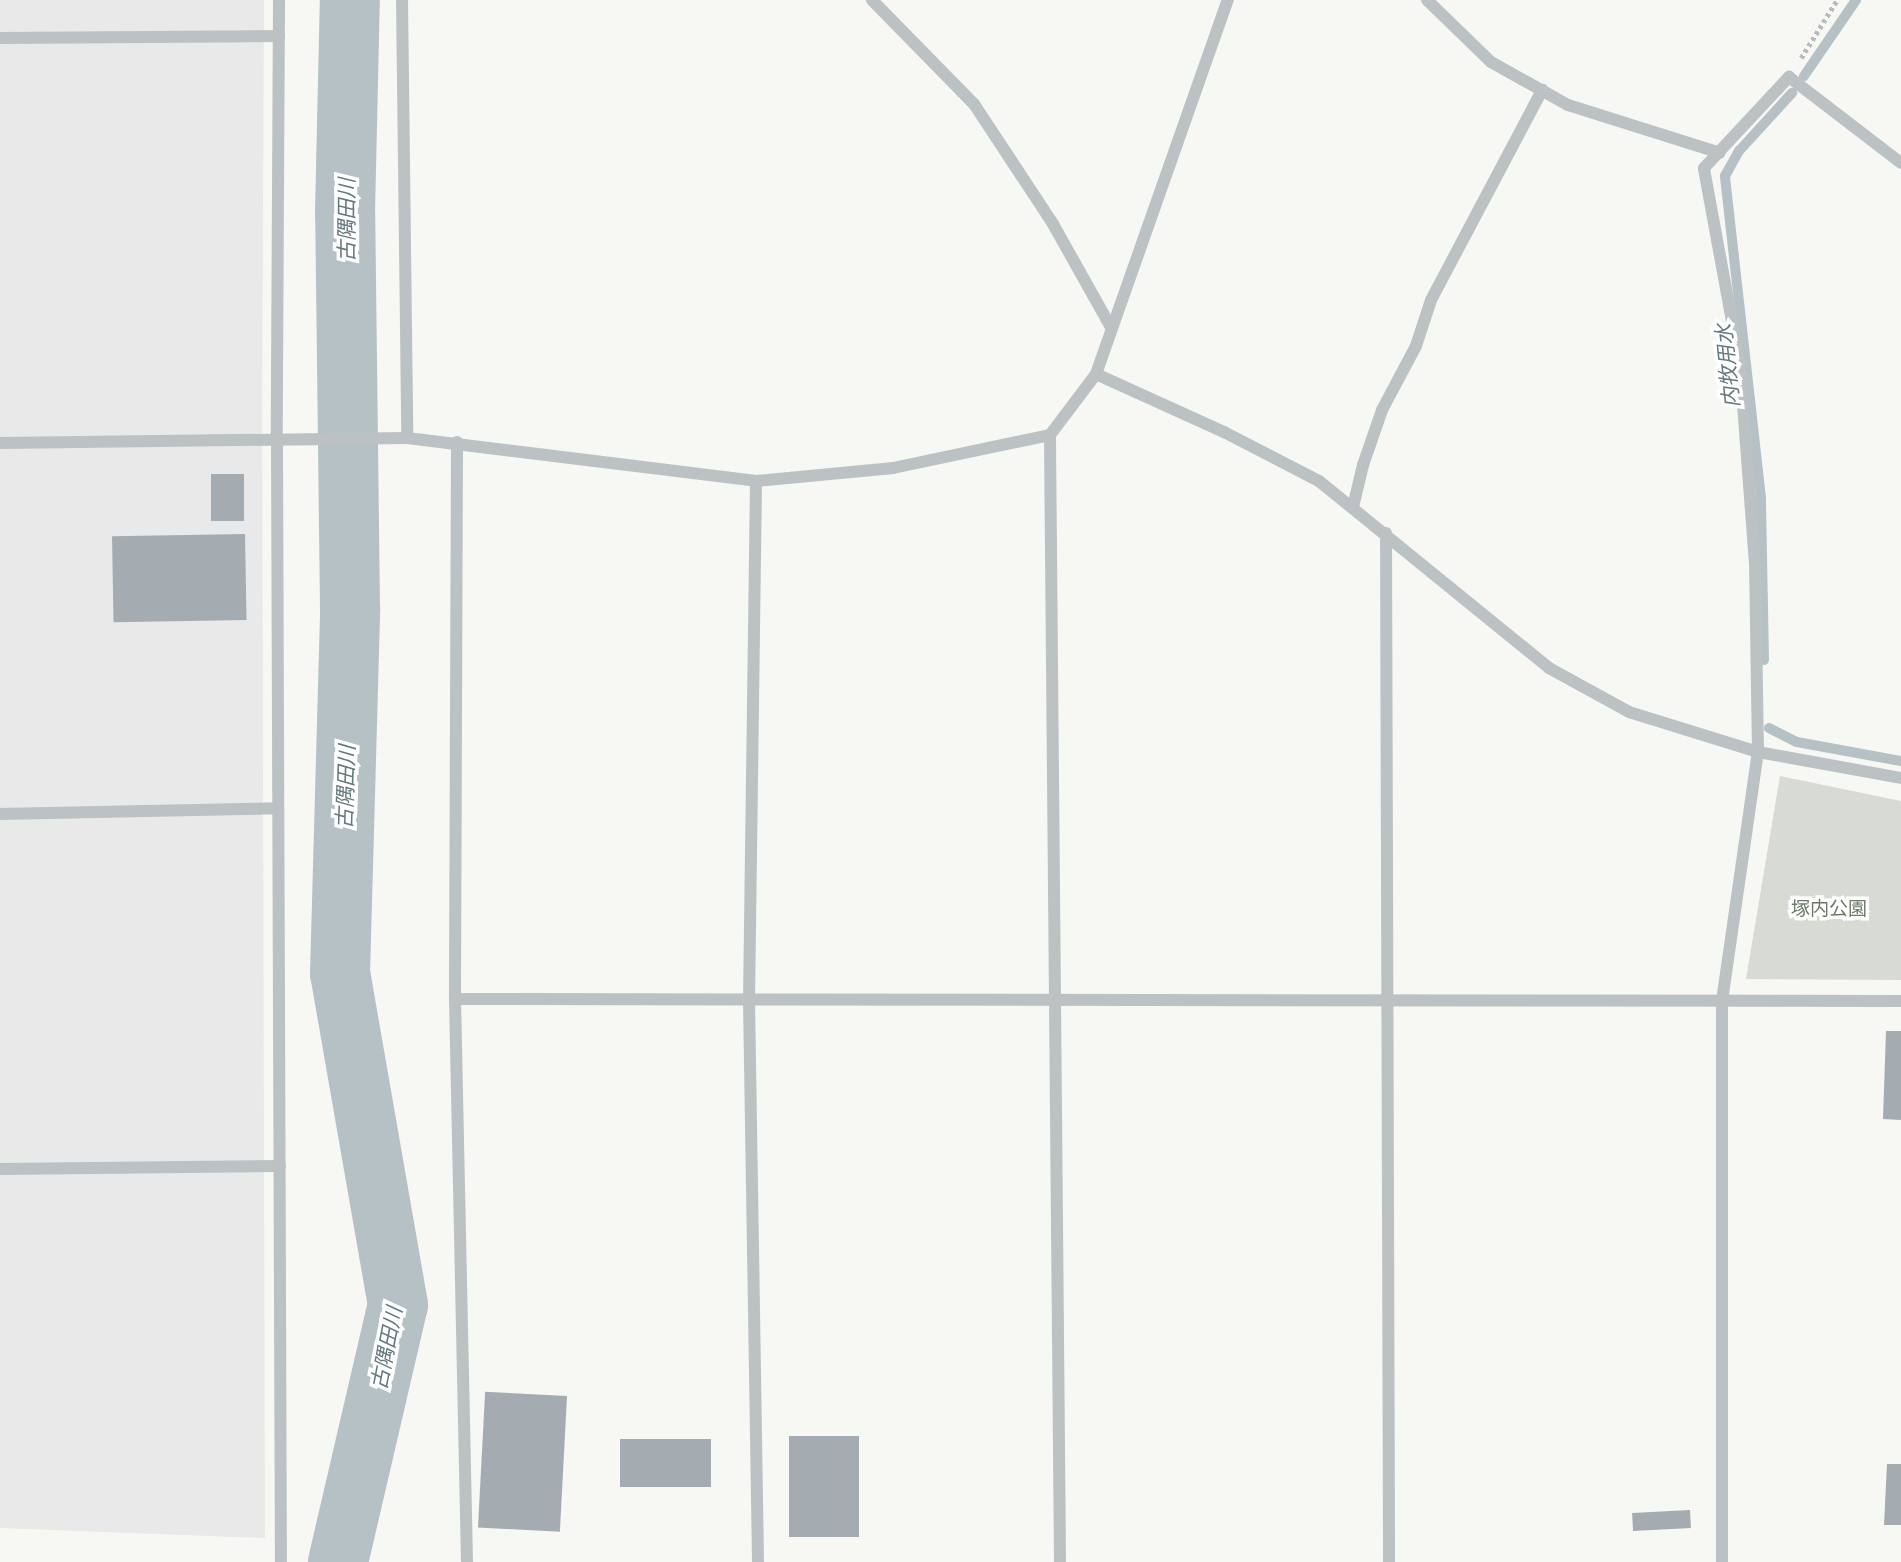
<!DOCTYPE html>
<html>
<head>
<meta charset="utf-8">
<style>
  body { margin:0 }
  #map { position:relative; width:1901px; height:1562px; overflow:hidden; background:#f7f7f4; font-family:"IBM Plex Sans","Noto Sans JP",sans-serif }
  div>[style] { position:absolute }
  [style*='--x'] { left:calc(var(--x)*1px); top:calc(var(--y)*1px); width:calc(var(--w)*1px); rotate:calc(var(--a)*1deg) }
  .built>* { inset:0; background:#e8e9e8 }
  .green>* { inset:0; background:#d7dbd4 }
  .stream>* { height:10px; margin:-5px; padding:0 5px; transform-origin:5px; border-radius:5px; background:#b5c1c4 }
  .river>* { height:60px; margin:-30px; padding:0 30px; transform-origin:30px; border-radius:30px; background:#b5c1c4 }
  .building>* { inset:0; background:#a4acb1; transform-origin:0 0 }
  .path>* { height:4.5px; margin-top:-2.25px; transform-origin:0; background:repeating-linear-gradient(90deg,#b7bbbc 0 3.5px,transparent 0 7px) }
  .minor>* { height:12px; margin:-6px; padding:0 6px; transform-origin:6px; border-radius:6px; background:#bcc1c4 }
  span { translate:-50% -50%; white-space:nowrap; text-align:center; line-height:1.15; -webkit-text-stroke:7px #fff; paint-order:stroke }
  .park-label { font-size:19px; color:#6c7a68 }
  .water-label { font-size:21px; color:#65797e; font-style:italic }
</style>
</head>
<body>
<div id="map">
  <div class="built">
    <div style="clip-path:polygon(0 0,264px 0,262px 403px,265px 1538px,0 1528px)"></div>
  </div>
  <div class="green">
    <div style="clip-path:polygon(1780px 776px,1901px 801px,1901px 980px,1746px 979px)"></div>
  </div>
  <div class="stream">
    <div style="--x:1804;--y:76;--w:92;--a:-55.6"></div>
    <div style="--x:1764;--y:660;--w:162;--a:-91.1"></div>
    <div style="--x:1761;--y:498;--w:324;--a:-96.4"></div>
    <div style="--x:1725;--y:176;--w:29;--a:-61"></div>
    <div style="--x:1739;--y:151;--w:79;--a:-47.6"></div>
    <div style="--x:1769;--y:728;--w:31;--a:27"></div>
    <div style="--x:1797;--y:742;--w:106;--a:10.4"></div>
  </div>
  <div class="river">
    <div style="--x:338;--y:1562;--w:264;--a:-76.9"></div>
    <div style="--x:398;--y:1305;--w:336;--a:-99.9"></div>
    <div style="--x:340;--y:974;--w:366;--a:-88.4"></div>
    <div style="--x:350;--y:608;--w:395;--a:-90.7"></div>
    <div style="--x:345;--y:213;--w:213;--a:-88.7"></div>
  </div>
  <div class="building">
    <div style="left:211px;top:474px;width:33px;height:47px"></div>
    <div style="left:245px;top:534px;width:86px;height:133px;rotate:89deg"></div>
    <div style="clip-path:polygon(1886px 1031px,1901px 1031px,1901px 1120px,1883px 1119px)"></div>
    <div style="left:567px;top:1396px;width:136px;height:82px;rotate:93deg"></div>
    <div style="left:789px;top:1436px;width:70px;height:101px"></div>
    <div style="left:620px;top:1439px;width:91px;height:48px"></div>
    <div style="clip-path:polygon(1887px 1464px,1901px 1464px,1901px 1525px,1884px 1525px)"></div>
    <div style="left:1690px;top:1510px;width:18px;height:58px;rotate:87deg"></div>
  </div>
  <div class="path">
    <div style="--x:1801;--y:58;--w:68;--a:-58.2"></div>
  </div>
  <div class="minor">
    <div style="--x:279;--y:0;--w:440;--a:90.3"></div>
    <div style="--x:277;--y:440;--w:1122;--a:89.8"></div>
    <div style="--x:402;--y:0;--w:438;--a:89.3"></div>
    <div style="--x:872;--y:0;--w:146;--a:45.6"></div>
    <div style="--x:974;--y:104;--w:144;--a:56.6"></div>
    <div style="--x:1053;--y:224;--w:120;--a:60.7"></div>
    <div style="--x:1427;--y:0;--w:89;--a:44.1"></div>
    <div style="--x:1491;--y:62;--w:88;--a:29.2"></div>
    <div style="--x:1568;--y:105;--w:159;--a:17.5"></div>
    <div style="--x:0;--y:38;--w:279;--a:-0.4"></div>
    <div style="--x:1096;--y:374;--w:141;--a:24.4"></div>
    <div style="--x:1224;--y:432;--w:107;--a:27.3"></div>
    <div style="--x:1319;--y:481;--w:296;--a:39.1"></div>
    <div style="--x:1549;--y:668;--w:91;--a:28.8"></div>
    <div style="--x:1629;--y:712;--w:135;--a:17.2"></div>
    <div style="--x:1758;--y:752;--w:145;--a:10.3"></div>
    <div style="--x:457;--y:442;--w:557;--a:90.21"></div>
    <div style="--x:455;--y:999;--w:563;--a:88.78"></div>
    <div style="--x:0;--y:443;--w:407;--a:-0.7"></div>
    <div style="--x:407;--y:438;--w:352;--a:7"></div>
    <div style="--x:756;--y:481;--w:138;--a:-5.4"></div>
    <div style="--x:893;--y:468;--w:160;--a:-11.9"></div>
    <div style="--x:756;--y:481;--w:519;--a:90.77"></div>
    <div style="--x:749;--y:1000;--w:562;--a:89.08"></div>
    <div style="--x:1353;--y:507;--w:43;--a:-76.6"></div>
    <div style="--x:1363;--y:465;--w:58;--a:-70.9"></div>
    <div style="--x:1382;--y:410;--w:72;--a:-62"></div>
    <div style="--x:1416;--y:346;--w:48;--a:-71.9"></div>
    <div style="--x:1431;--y:300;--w:238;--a:-62.1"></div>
    <div style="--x:1386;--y:533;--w:1029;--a:89.83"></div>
    <div style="--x:0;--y:814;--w:278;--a:-1.2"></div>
    <div style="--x:455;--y:999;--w:1446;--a:0.08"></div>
    <div style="--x:0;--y:1169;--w:280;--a:-0.6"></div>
    <div style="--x:1060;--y:1562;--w:1127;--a:-90.51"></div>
    <div style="--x:1050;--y:435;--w:76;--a:-53"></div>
    <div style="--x:1096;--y:374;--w:397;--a:-70.6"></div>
    <div style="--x:1722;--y:1562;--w:561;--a:-90"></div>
    <div style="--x:1722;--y:1001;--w:252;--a:-81.8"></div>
    <div style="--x:1758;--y:752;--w:188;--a:-90.9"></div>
    <div style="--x:1755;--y:564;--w:200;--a:-94.3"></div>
    <div style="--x:1740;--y:365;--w:200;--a:-100.4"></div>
    <div style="--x:1704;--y:168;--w:125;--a:-47"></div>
    <div style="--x:1789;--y:77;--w:141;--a:37.5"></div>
  </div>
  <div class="park-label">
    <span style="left:1829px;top:909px">塚内公園</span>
  </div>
  <div class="water-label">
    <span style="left:346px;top:220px;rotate:-90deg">古隅田川</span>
    <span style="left:1727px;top:366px;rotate:-96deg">内牧用水</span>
    <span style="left:345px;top:787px;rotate:-88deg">古隅田川</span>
    <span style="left:386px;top:1348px;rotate:-79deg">古隅田川</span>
  </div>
</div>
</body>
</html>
